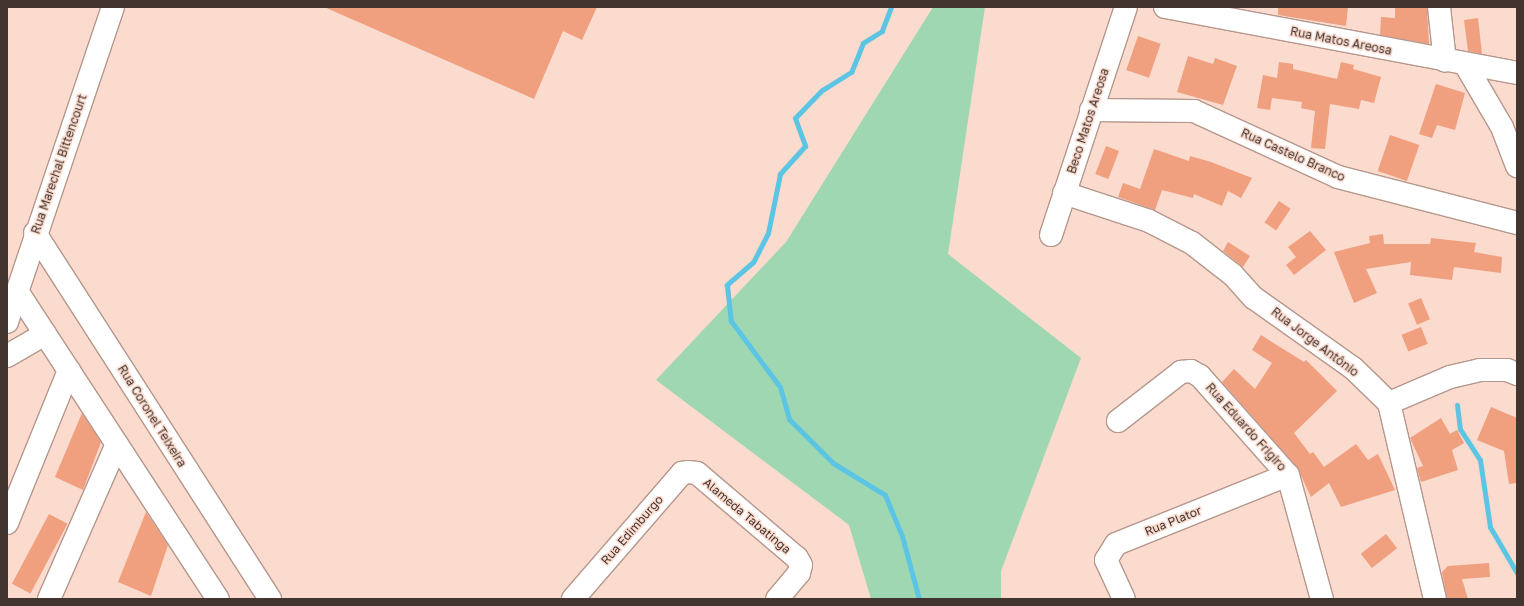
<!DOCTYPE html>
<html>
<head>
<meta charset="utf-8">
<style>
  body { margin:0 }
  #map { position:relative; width:1524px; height:606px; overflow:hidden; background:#fbdbce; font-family:"Golos Text",sans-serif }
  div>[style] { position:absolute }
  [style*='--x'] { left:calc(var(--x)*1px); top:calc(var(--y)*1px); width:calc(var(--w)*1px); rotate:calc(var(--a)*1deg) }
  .green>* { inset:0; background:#a0d7b3 }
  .stream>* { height:5px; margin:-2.5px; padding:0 2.5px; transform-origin:2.5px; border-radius:2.5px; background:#5cc5e4 }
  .building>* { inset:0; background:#f09f7f; transform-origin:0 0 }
  .roads { filter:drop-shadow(1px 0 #b5978c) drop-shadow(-1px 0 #b5978c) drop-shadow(0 1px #b5978c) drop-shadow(0 -1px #b5978c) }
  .minor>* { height:22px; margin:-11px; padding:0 11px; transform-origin:11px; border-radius:11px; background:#fff }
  span { translate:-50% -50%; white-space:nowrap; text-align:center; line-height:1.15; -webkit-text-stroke:3px #fbdbce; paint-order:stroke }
  .street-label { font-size:12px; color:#423530 }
  .frame { position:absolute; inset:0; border:8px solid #423530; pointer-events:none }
</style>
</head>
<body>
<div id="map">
  <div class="green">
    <div style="clip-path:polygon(933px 7px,985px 7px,948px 254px,1081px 358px,1001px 571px,1001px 599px,871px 599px,849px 525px,656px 380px,786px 242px)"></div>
  </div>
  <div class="stream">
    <div style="--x:891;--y:7;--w:26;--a:111"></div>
    <div style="--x:882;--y:31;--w:22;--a:148"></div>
    <div style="--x:863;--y:43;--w:31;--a:112"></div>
    <div style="--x:851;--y:72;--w:34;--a:148"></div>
    <div style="--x:822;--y:90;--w:39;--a:134"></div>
    <div style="--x:795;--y:118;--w:30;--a:70"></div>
    <div style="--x:805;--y:146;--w:38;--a:132"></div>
    <div style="--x:780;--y:174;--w:60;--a:101.5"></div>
    <div style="--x:768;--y:233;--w:33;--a:117"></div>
    <div style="--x:753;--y:262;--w:35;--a:139"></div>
    <div style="--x:727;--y:285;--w:36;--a:84"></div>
    <div style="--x:731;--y:321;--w:82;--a:53.4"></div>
    <div style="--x:780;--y:387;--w:33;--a:74"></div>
    <div style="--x:789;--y:419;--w:62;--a:45"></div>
    <div style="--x:833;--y:463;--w:61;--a:31.6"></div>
    <div style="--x:885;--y:495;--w:44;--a:67.5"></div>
    <div style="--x:902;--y:536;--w:65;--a:74.9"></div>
    <div style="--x:1457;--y:405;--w:24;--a:83"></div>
    <div style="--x:1460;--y:429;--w:37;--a:57"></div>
    <div style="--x:1480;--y:460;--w:68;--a:81.5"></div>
    <div style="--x:1490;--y:527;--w:53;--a:59.6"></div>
  </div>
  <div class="building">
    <div style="clip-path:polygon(324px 7px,597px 7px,582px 40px,563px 31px,534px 99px)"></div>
    <div style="clip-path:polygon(1278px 7px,1348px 7px,1346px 26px,1278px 15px)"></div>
    <div style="clip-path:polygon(1395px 7px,1427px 7px,1429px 44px,1380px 35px,1381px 17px,1395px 18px)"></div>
    <div style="clip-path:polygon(1478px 18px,1482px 54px,1468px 51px,1464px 20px)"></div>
    <div style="left:1138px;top:36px;width:24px;height:36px;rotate:19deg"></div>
    <div style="clip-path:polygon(1188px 56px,1213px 64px,1215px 58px,1237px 66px,1223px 105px,1177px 92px)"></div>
    <div style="clip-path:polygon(1279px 62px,1293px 64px,1293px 69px,1337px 79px,1341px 62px,1354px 65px,1353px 69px,1381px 77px,1374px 103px,1361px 100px,1359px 109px,1330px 104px,1325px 149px,1311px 148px,1315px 111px,1301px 108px,1302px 102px,1272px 98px,1270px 110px,1257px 108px,1263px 75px,1277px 78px)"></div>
    <div style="clip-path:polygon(1436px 84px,1465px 93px,1455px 130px,1437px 125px,1432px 138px,1419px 134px)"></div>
    <div style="left:1390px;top:135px;width:31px;height:38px;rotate:19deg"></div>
    <div style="left:1106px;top:146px;width:14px;height:30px;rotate:21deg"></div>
    <div style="clip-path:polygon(1154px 149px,1189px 161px,1190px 156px,1211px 162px,1252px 178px,1241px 198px,1228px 191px,1222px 206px,1194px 194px,1193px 198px,1162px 190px,1155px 210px,1118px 197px,1123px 183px,1140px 189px)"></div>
    <div style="left:1279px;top:201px;width:14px;height:26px;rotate:34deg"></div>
    <div style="clip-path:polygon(1310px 231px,1326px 250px,1294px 275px,1286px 265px,1296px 257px,1288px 247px)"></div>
    <div style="clip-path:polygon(1383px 234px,1384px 244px,1430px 244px,1431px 238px,1476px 243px,1474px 252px,1502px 257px,1501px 273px,1454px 267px,1452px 280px,1410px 275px,1411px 262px,1366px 269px,1377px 293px,1354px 303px,1334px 252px,1370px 243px,1369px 236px)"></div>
    <div style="clip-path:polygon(1228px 242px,1250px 256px,1243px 267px,1223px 251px)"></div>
    <div style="left:1421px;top:298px;width:23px;height:14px;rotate:67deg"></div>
    <div style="left:1421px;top:327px;width:18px;height:21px;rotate:68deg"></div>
    <div style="clip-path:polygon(1261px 335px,1304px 362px,1306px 360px,1337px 391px,1294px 433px,1310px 454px,1313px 452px,1324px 467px,1356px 444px,1368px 460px,1378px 454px,1395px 490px,1341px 507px,1329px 483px,1311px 497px,1297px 467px,1222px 382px,1234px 369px,1255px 389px,1272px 363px,1252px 350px)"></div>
    <div style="clip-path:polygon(1491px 407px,1517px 418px,1517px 483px,1509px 484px,1504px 451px,1477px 440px)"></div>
    <div style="clip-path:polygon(82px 413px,101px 442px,83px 490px,55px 477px)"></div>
    <div style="clip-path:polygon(1441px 418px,1450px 434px,1457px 430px,1464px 443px,1452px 450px,1458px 470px,1421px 482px,1417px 468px,1423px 466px,1410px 438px)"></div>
    <div style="clip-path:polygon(146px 512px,168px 545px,151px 596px,118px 582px)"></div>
    <div style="left:49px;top:514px;width:21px;height:79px;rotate:28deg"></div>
    <div style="left:1386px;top:534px;width:18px;height:32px;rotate:52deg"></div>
    <div style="clip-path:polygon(1489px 563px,1490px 577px,1462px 579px,1468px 599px,1447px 599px,1442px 572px,1448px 566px)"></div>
  </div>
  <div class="roads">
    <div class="minor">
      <div style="--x:1165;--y:7;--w:358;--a:10.6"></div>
      <div style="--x:1439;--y:7;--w:54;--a:83.7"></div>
      <div style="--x:1465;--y:64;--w:73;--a:59.6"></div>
      <div style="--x:1502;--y:127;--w:42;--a:69"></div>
      <div style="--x:1091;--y:110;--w:103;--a:0.6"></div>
      <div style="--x:1194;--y:111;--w:158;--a:24.6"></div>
      <div style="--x:1338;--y:177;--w:185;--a:14.4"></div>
      <div style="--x:1064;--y:193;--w:89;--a:18.2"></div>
      <div style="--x:1149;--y:221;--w:48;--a:27.1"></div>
      <div style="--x:1192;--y:243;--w:52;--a:38"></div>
      <div style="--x:1233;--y:275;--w:31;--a:48"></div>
      <div style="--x:1254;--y:298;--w:121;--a:35.3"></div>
      <div style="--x:1353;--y:368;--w:50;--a:44.2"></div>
      <div style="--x:1389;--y:403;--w:201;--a:76.8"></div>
      <div style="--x:35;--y:233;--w:435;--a:57.3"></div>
      <div style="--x:1051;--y:235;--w:240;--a:-71.8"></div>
      <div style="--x:17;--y:291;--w:368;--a:56.9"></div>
      <div style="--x:7;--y:322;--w:332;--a:-71.4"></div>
      <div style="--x:7;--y:356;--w:44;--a:-30.1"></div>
      <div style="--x:1389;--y:403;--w:66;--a:-23.1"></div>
      <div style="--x:1450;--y:377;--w:31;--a:-13"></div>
      <div style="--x:1480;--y:370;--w:27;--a:0"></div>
      <div style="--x:1507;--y:370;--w:11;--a:22"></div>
      <div style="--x:1118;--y:421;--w:80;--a:-37.9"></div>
      <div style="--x:1181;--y:372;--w:10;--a:-6"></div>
      <div style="--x:1191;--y:371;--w:10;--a:29"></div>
      <div style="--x:1200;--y:376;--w:132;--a:48.4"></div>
      <div style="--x:1288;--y:475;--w:129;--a:74.7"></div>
      <div style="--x:7;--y:523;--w:165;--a:-67.9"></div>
      <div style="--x:49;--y:599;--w:169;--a:-66.3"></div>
      <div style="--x:573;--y:599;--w:167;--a:-49.1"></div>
      <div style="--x:682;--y:473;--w:6;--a:-9"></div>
      <div style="--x:688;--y:472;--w:9;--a:6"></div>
      <div style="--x:697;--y:473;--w:131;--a:40.4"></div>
      <div style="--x:797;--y:558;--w:8;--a:60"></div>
      <div style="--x:801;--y:565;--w:8;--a:104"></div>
      <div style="--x:799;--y:573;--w:34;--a:130"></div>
      <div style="--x:1124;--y:599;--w:43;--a:-114.8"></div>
      <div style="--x:1106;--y:560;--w:19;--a:-58"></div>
      <div style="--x:1116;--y:544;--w:185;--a:-21.9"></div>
    </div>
  </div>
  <div class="street-label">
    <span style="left:1341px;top:41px;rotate:11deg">Rua Matos Areosa</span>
    <span style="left:1088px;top:121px;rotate:-72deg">Beco Matos Areosa</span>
    <span style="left:1293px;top:155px;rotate:24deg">Rua Castelo Branco</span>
    <span style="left:59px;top:164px;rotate:-71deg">Rua Marechal Bittencourt</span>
    <span style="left:1315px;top:342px;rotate:37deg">Rua Jorge Antônio</span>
    <span style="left:152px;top:416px;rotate:58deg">Rua Coronel Teixeira</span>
    <span style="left:1246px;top:427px;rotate:48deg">Rua Eduardo Frigiro</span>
    <span style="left:747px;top:516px;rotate:40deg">Alameda Tabatinga</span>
    <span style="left:1173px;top:521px;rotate:-22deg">Rua Plator</span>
    <span style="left:632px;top:530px;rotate:-49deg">Rua Edimburgo</span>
  </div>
  <div class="frame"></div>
</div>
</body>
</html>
